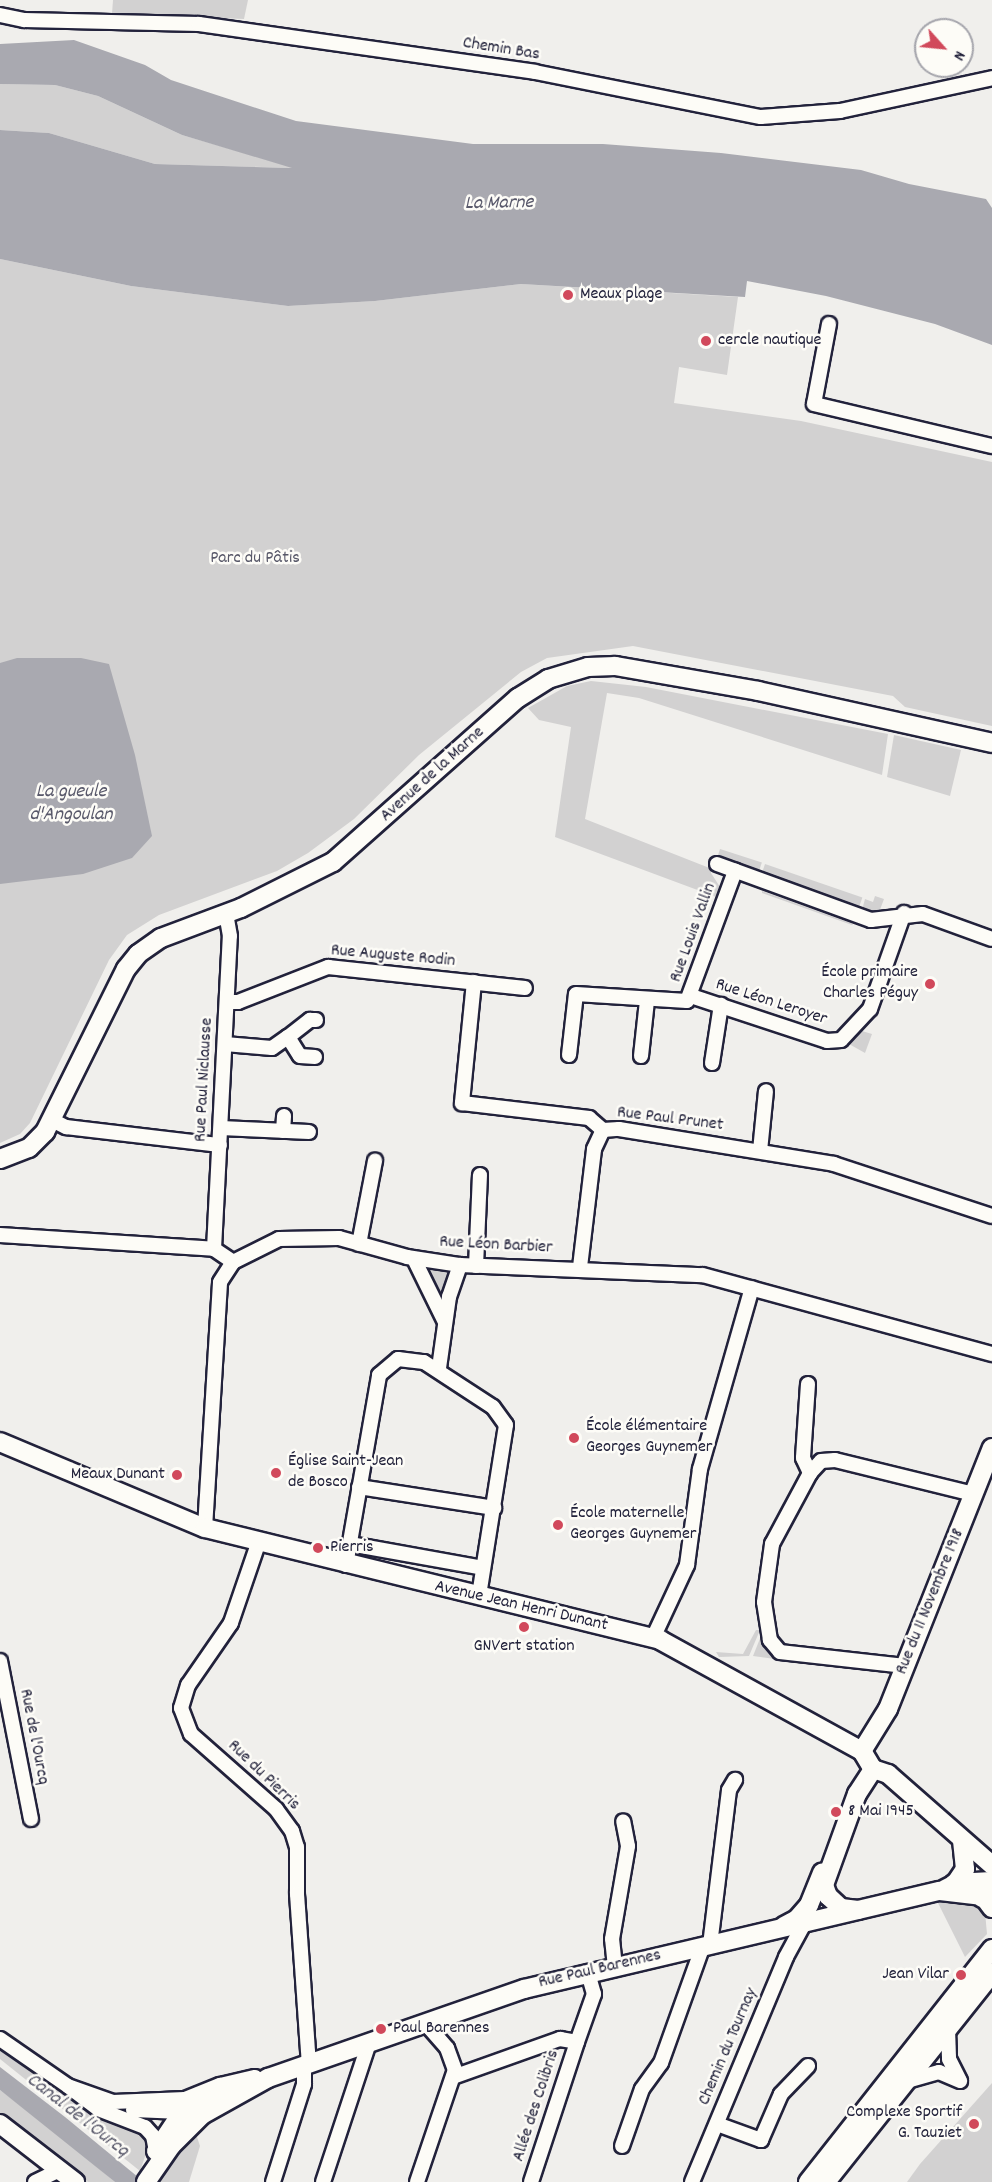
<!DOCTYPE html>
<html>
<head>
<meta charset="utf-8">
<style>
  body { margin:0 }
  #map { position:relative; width:992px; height:2182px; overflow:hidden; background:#f0efec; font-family:Dekko,sans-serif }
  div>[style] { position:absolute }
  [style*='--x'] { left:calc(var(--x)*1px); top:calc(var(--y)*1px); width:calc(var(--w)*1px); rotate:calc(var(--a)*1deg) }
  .green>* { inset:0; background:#d2d1d1; transform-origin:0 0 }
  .water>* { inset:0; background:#a9a9b0 }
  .roads { filter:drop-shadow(2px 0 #22223b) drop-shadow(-2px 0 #22223b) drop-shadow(0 2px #22223b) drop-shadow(0 -2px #22223b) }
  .minor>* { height:14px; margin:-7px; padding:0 7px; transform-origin:7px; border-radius:7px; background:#fdfcf7 }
  .tertiary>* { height:18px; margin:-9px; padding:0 9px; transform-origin:9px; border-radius:9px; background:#fdfcf7 }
  .secondary>* { height:20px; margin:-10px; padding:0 10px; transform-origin:10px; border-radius:10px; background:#fdfcf7 }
  .primary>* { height:22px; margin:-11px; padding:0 11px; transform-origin:11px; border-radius:11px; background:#fdfcf7 }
  .dots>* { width:16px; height:16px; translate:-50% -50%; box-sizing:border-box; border:3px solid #fdfcf7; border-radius:50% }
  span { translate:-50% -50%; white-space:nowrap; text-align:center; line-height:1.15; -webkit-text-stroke:5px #fdfcf7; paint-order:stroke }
  .street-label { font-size:18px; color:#22223b }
  .poi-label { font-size:18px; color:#22223b }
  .left { translate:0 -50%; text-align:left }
  .right { translate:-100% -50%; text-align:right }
  .park-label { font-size:18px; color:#575768 }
  .water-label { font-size:20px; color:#58586a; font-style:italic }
  .north { position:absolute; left:914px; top:18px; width:60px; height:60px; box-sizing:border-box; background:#fdfcf7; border:2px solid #a5a5ac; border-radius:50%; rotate:117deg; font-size:16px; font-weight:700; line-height:24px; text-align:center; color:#22223b }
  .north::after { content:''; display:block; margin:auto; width:21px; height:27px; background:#d1495b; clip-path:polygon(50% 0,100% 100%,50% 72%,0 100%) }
</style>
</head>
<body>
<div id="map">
  <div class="green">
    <div style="clip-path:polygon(113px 0,248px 0,244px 19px,112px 14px)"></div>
    <div style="clip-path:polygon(0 84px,55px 85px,98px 96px,182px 135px,295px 168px,155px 164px,49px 133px,0 130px)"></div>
    <div style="clip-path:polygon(0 259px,131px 286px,288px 306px,375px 301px,521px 284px,738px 297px,727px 375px,679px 367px,674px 403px,801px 421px,992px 462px,992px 726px,905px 707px,893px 696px,633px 646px,547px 658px,521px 672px,419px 755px,354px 819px,308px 853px,277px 871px,159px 915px,127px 935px,109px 960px,30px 1123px,20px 1134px,0 1143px)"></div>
    <div style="clip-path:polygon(591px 681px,646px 687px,888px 734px,882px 775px,639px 698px,607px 693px,585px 819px,712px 869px,711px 873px,720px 887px,719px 898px,555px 837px,571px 727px,539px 720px,528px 708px,567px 686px)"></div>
    <div style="clip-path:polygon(894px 735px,961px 750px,950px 796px,887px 777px)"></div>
    <div style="left:720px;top:849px;width:44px;height:10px;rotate:18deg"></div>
    <div style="left:765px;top:864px;width:103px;height:10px;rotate:19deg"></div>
    <div style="clip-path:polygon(762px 891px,853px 924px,852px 925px,762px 893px)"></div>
    <div style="clip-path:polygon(875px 896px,884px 899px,878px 915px,862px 910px,865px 899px,873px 902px)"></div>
    <div style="clip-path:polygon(862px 1031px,872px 1034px,865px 1053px,849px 1044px)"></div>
    <div style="clip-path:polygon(431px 1267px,450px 1269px,443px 1307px,426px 1273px)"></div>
    <div style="clip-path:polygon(756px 1630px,760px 1630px,749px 1656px,719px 1657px,716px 1652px,743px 1654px)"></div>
    <div style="clip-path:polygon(761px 1636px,764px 1645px,775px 1659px,753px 1656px)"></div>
    <div style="clip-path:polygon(937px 1901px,973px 1903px,985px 1912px,987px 1934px,965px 1957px)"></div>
    <div style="clip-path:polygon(0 2046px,86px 2109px,138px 2131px,149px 2145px,140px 2171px,0 2059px)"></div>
    <div style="clip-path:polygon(992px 2083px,992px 2182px,907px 2182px,920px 2164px)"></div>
    <div style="clip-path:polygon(0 2090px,53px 2130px,115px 2182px,88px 2182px,0 2114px)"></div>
    <div style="clip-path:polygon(196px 2134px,200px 2146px,189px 2182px,157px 2182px,167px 2163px)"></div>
  </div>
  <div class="water">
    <div style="clip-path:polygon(74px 40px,145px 65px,171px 80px,296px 121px,473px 144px,603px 144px,721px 153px,861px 170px,909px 184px,986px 199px,992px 208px,992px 345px,935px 324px,826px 296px,747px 281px,745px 297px,521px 284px,375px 301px,288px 306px,131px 286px,0 259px,0 130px,49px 133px,155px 164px,292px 168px,182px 135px,98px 96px,55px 85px,0 84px,0 44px)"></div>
    <div style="clip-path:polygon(17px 658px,81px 658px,109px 664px,135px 755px,152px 836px,132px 858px,83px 874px,0 884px,0 663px)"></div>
    <div style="clip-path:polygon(0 2067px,65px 2117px,144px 2182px,115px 2182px,0 2090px)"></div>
  </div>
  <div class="roads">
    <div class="minor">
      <div style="--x:0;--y:15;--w:25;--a:12"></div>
      <div style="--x:24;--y:20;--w:175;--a:1.3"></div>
      <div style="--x:199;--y:24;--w:339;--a:8.1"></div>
      <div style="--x:535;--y:72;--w:230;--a:11.3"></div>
      <div style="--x:761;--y:117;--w:79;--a:-4.3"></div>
      <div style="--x:840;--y:111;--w:156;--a:-12.2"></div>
      <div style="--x:829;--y:324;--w:81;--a:100.6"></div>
      <div style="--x:814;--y:404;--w:183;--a:13.3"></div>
      <div style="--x:717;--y:864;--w:164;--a:20"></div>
      <div style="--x:871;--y:920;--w:52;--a:-6.6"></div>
      <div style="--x:923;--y:914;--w:73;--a:19.9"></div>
      <div style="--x:474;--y:982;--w:122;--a:95.7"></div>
      <div style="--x:462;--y:1103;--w:128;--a:6.7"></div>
      <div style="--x:589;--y:1118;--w:18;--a:41"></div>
      <div style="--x:603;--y:1130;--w:16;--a:-4"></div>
      <div style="--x:619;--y:1129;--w:218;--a:9.2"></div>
      <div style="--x:834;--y:1164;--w:166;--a:18.2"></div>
      <div style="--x:691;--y:996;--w:143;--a:18.3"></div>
      <div style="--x:827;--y:1041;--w:14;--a:-4"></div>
      <div style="--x:841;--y:1040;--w:42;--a:-46.9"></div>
      <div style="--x:870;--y:1009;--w:102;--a:-70.5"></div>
      <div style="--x:227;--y:1002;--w:11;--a:0"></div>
      <div style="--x:238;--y:1002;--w:97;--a:-21.3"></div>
      <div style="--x:328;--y:967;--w:198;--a:6.1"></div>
      <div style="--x:288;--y:1037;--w:28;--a:-38"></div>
      <div style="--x:310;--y:1020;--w:6;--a:0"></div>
      <div style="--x:225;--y:1044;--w:47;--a:4.9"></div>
      <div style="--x:272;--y:1048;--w:19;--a:-35"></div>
      <div style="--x:288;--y:1037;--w:22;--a:58"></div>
      <div style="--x:300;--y:1056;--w:15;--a:4"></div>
      <div style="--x:569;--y:1055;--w:61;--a:-83.5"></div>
      <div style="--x:576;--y:994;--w:111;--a:3.6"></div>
      <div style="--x:687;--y:1001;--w:139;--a:-69.7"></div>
      <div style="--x:641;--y:1056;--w:55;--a:-83.8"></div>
      <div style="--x:712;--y:1063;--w:59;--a:-81.2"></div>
      <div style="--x:52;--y:1120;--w:16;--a:27"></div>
      <div style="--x:66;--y:1127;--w:155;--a:6.7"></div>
      <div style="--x:221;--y:1128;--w:88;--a:2.6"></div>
      <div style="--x:283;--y:1131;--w:15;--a:-86"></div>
      <div style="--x:760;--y:1151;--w:60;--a:-84.3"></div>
      <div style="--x:0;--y:1235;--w:214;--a:3.7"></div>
      <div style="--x:214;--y:1249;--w:23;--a:34"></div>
      <div style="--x:359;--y:1244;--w:85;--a:-79.1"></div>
      <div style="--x:214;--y:1249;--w:313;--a:-87.1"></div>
      <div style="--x:230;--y:936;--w:23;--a:-100"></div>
      <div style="--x:414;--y:1259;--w:70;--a:63.8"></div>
      <div style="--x:476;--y:1266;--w:91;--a:-87.5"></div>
      <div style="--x:580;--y:1267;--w:119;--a:-83.2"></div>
      <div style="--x:594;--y:1149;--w:21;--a:-65"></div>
      <div style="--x:439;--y:1368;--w:72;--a:-82"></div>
      <div style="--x:449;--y:1297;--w:34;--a:-71"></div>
      <div style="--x:808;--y:1384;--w:74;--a:93.9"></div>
      <div style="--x:803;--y:1458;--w:17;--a:65"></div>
      <div style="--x:359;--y:1487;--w:137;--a:8.8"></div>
      <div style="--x:205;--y:1528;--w:246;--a:-86.5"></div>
      <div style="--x:220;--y:1282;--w:24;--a:-57"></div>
      <div style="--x:233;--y:1262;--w:51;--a:-26.6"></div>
      <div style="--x:279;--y:1239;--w:60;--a:-1"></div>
      <div style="--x:339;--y:1238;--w:71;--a:15.6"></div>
      <div style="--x:407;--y:1257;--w:54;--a:8.6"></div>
      <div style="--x:460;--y:1265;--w:243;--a:2.4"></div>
      <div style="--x:703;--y:1275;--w:300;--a:15.3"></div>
      <div style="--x:259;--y:1541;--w:87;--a:108.9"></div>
      <div style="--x:231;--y:1623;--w:75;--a:124.7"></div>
      <div style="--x:188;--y:1685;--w:24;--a:107"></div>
      <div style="--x:181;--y:1708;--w:28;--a:69"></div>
      <div style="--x:191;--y:1734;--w:113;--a:41.4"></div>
      <div style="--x:276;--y:1809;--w:27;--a:54"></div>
      <div style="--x:292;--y:1831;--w:17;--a:73"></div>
      <div style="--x:297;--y:1847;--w:47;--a:90"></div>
      <div style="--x:297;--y:1894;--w:170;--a:86"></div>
      <div style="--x:350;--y:1544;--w:135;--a:10.2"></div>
      <div style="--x:346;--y:1565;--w:193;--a:-80.1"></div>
      <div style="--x:379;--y:1375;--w:25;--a:-40"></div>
      <div style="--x:398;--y:1359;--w:26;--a:7"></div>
      <div style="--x:424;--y:1362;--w:82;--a:33.1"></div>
      <div style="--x:493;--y:1407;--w:22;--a:54"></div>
      <div style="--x:506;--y:1425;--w:173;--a:99"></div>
      <div style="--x:653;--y:1638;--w:81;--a:-65"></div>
      <div style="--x:687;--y:1565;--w:97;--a:-82.3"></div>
      <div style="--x:700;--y:1469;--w:188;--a:-74"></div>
      <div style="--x:0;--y:1661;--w:161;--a:78.9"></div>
      <div style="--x:905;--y:1666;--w:126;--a:-173.6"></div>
      <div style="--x:780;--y:1652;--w:16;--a:-130"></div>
      <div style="--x:770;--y:1640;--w:38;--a:-99"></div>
      <div style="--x:764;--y:1602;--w:59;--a:-82.1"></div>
      <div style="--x:772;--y:1544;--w:81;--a:-61.8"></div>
      <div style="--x:810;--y:1473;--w:16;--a:-47"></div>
      <div style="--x:821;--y:1461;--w:14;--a:-4"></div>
      <div style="--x:835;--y:1460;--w:142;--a:13.8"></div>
      <div style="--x:710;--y:1945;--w:156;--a:-83"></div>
      <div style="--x:729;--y:1790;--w:12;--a:-59"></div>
      <div style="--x:615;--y:1967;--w:28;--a:-96"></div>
      <div style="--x:612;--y:1939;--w:94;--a:-80.2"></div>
      <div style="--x:628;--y:1846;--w:25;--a:-101"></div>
      <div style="--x:948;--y:2029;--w:30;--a:88"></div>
      <div style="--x:949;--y:2059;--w:22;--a:63"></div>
      <div style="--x:0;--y:2039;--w:83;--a:34.7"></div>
      <div style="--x:68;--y:2086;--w:48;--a:19.6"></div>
      <div style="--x:113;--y:2102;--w:72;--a:-2.4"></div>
      <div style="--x:185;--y:2099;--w:38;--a:-22"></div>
      <div style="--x:220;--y:2085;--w:36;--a:-13"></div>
      <div style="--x:453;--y:2077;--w:114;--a:-19.6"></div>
      <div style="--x:560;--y:2039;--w:17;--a:10"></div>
      <div style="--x:577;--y:2042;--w:51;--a:-70.5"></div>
      <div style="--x:594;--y:1994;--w:22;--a:-106"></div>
      <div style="--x:907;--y:2081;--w:33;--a:-16"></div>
      <div style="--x:939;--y:2072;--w:23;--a:23"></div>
      <div style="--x:69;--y:2087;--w:36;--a:37"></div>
      <div style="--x:98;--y:2109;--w:50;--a:21"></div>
      <div style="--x:145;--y:2127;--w:12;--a:48"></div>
      <div style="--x:153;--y:2136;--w:15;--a:79"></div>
      <div style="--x:133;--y:2110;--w:49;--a:2.3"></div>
      <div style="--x:717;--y:2124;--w:47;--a:20"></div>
      <div style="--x:761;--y:2140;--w:50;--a:-66.5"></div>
      <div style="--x:781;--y:2094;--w:39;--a:-46"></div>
      <div style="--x:622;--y:2146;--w:60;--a:-70.7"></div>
      <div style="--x:642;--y:2089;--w:32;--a:-54"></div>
      <div style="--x:661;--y:2063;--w:124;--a:-70.3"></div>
      <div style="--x:35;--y:2182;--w:28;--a:-26"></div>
      <div style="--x:273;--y:2182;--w:103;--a:-72.4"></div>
      <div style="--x:304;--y:2084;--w:18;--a:-90"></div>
      <div style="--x:323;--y:2182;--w:146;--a:-71.7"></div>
      <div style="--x:417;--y:2182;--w:118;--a:-71.3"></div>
      <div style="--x:455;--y:2070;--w:23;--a:-110"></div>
      <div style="--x:447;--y:2048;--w:33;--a:-131"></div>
      <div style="--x:531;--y:2182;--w:147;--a:-71.8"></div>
      <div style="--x:692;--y:2182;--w:244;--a:-67.3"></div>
      <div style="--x:786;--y:1957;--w:42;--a:-61.6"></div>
    </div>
    <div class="tertiary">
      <div style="--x:0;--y:1159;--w:31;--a:-21"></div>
      <div style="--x:29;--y:1148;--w:23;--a:-45"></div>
      <div style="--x:45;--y:1132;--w:182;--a:-63.6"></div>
      <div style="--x:126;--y:969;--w:19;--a:-51"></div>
      <div style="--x:138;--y:954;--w:28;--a:-35"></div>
      <div style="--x:161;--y:938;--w:85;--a:-20.6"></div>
      <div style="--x:241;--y:908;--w:103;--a:-26.6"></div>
      <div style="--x:333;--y:862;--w:247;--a:-41.6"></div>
      <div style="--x:518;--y:698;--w:36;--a:-32"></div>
      <div style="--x:548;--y:679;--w:42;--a:-16.7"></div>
      <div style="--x:588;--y:667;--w:27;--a:-2"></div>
      <div style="--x:615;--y:666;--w:145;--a:9.9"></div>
      <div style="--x:758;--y:691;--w:240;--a:12.5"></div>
      <div style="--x:0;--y:1442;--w:222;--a:22.8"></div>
      <div style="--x:205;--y:1528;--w:469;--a:13.8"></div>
      <div style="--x:660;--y:1640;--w:230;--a:28.8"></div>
      <div style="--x:862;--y:1751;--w:21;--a:59"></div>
      <div style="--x:873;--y:1769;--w:16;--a:18"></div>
      <div style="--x:888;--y:1774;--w:138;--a:41.2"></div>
      <div style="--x:862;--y:1751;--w:49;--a:-58.2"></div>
      <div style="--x:888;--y:1709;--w:281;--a:-68.3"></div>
      <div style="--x:945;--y:1889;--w:11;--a:-27"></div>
      <div style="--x:955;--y:1884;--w:18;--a:-56"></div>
      <div style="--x:965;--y:1869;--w:29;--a:-96"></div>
      <div style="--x:858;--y:1910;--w:17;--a:-173"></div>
      <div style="--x:841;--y:1908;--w:18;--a:-137"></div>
      <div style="--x:828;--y:1896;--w:12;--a:-110"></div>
      <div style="--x:824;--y:1885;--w:97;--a:-70.1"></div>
      <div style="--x:857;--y:1794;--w:30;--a:-57"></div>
      <div style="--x:784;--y:1926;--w:15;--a:-28"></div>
      <div style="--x:797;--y:1919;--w:18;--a:-49"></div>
      <div style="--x:809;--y:1905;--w:35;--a:-68"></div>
      <div style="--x:0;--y:2124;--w:95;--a:37.7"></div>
      <div style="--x:156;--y:2151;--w:47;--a:-56.3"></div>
      <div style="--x:182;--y:2112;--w:54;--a:-27.5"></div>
      <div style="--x:146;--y:2182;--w:44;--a:-55.2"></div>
      <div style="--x:171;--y:2146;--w:44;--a:-45"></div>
      <div style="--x:202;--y:2115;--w:76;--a:-29.3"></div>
      <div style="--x:268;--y:2078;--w:271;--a:-19.2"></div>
      <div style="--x:524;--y:1989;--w:427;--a:-13.3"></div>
      <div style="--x:940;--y:1891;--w:43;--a:6.6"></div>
      <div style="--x:983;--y:1896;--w:15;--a:53"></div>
      <div style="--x:808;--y:2182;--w:297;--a:-51.7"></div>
      <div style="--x:826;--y:2182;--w:267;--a:-51.5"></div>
    </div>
    <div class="secondary">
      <div style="--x:955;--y:1884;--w:37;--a:-3"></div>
    </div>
    <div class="primary">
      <div style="--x:983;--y:1896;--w:9;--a:0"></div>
    </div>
  </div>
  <div class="dots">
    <div style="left:568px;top:295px;background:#d1495b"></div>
    <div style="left:706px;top:341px;background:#d1495b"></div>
    <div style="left:930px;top:984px;background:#d1495b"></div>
    <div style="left:574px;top:1438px;background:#d1495b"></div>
    <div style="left:276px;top:1473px;background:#d1495b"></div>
    <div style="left:177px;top:1475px;background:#d1495b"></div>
    <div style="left:558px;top:1525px;background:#d1495b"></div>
    <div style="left:318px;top:1548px;background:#d1495b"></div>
    <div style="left:524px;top:1627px;background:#d1495b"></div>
    <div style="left:836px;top:1812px;background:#d1495b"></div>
    <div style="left:961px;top:1975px;background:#d1495b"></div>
    <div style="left:381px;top:2029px;background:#d1495b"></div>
    <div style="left:974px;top:2124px;background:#d1495b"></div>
  </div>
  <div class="street-label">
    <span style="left:501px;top:50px;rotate:9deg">Chemin Bas</span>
    <span style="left:433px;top:775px;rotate:-42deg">Avenue de la Marne</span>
    <span style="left:694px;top:933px;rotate:-70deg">Rue Louis Vallin</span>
    <span style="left:393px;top:957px;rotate:5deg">Rue Auguste Rodin</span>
    <span style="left:771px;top:1003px;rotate:18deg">Rue Léon Leroyer</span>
    <span style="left:205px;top:1080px;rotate:-87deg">Rue Paul Niclausse</span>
    <span style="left:670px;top:1120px;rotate:7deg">Rue Paul Prunet</span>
    <span style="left:496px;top:1246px;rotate:3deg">Rue Léon Barbier</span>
    <span style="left:931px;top:1602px;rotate:-68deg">Rue du 11 Novembre 1918</span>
    <span style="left:521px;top:1607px;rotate:13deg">Avenue Jean Henri Dunant</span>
    <span style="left:33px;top:1737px;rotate:79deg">Rue de l'Ourcq</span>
    <span style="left:263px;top:1776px;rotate:44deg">Rue du Pierris</span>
    <span style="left:600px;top:1970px;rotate:-13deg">Rue Paul Barennes</span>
    <span style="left:729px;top:2047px;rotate:-67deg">Chemin du Tournay</span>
    <span style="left:537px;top:2106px;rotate:-72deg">Allée des Colibris</span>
  </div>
  <div class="poi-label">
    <span class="left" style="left:580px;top:295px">Meaux plage</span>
    <span class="left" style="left:718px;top:341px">cercle nautique</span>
    <span class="right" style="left:918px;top:984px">École primaire<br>Charles Péguy</span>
    <span class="left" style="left:586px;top:1438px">École élémentaire<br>Georges Guynemer</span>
    <span class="left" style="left:288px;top:1473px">Église Saint-Jean<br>de Bosco</span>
    <span class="right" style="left:165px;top:1475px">Meaux Dunant</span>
    <span class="left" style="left:570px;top:1525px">École maternelle<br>Georges Guynemer</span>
    <span class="left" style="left:330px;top:1548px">Pierris</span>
    <span style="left:524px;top:1647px">GNVert station</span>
    <span class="left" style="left:848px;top:1812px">8 Mai 1945</span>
    <span class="right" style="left:949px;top:1975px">Jean Vilar</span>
    <span class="left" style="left:393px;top:2029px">Paul Barennes</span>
    <span class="right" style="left:962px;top:2124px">Complexe Sportif<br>G. Tauziet</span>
  </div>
  <div class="park-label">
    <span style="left:255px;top:559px">Parc du Pâtis</span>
  </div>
  <div class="water-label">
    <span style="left:499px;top:204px;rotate:-1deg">La Marne</span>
    <span style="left:71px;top:804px">La gueule<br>d'Angoulan</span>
    <span style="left:77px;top:2116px;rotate:38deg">Canal de l'Ourcq</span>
  </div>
  <div class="north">N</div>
</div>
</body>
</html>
